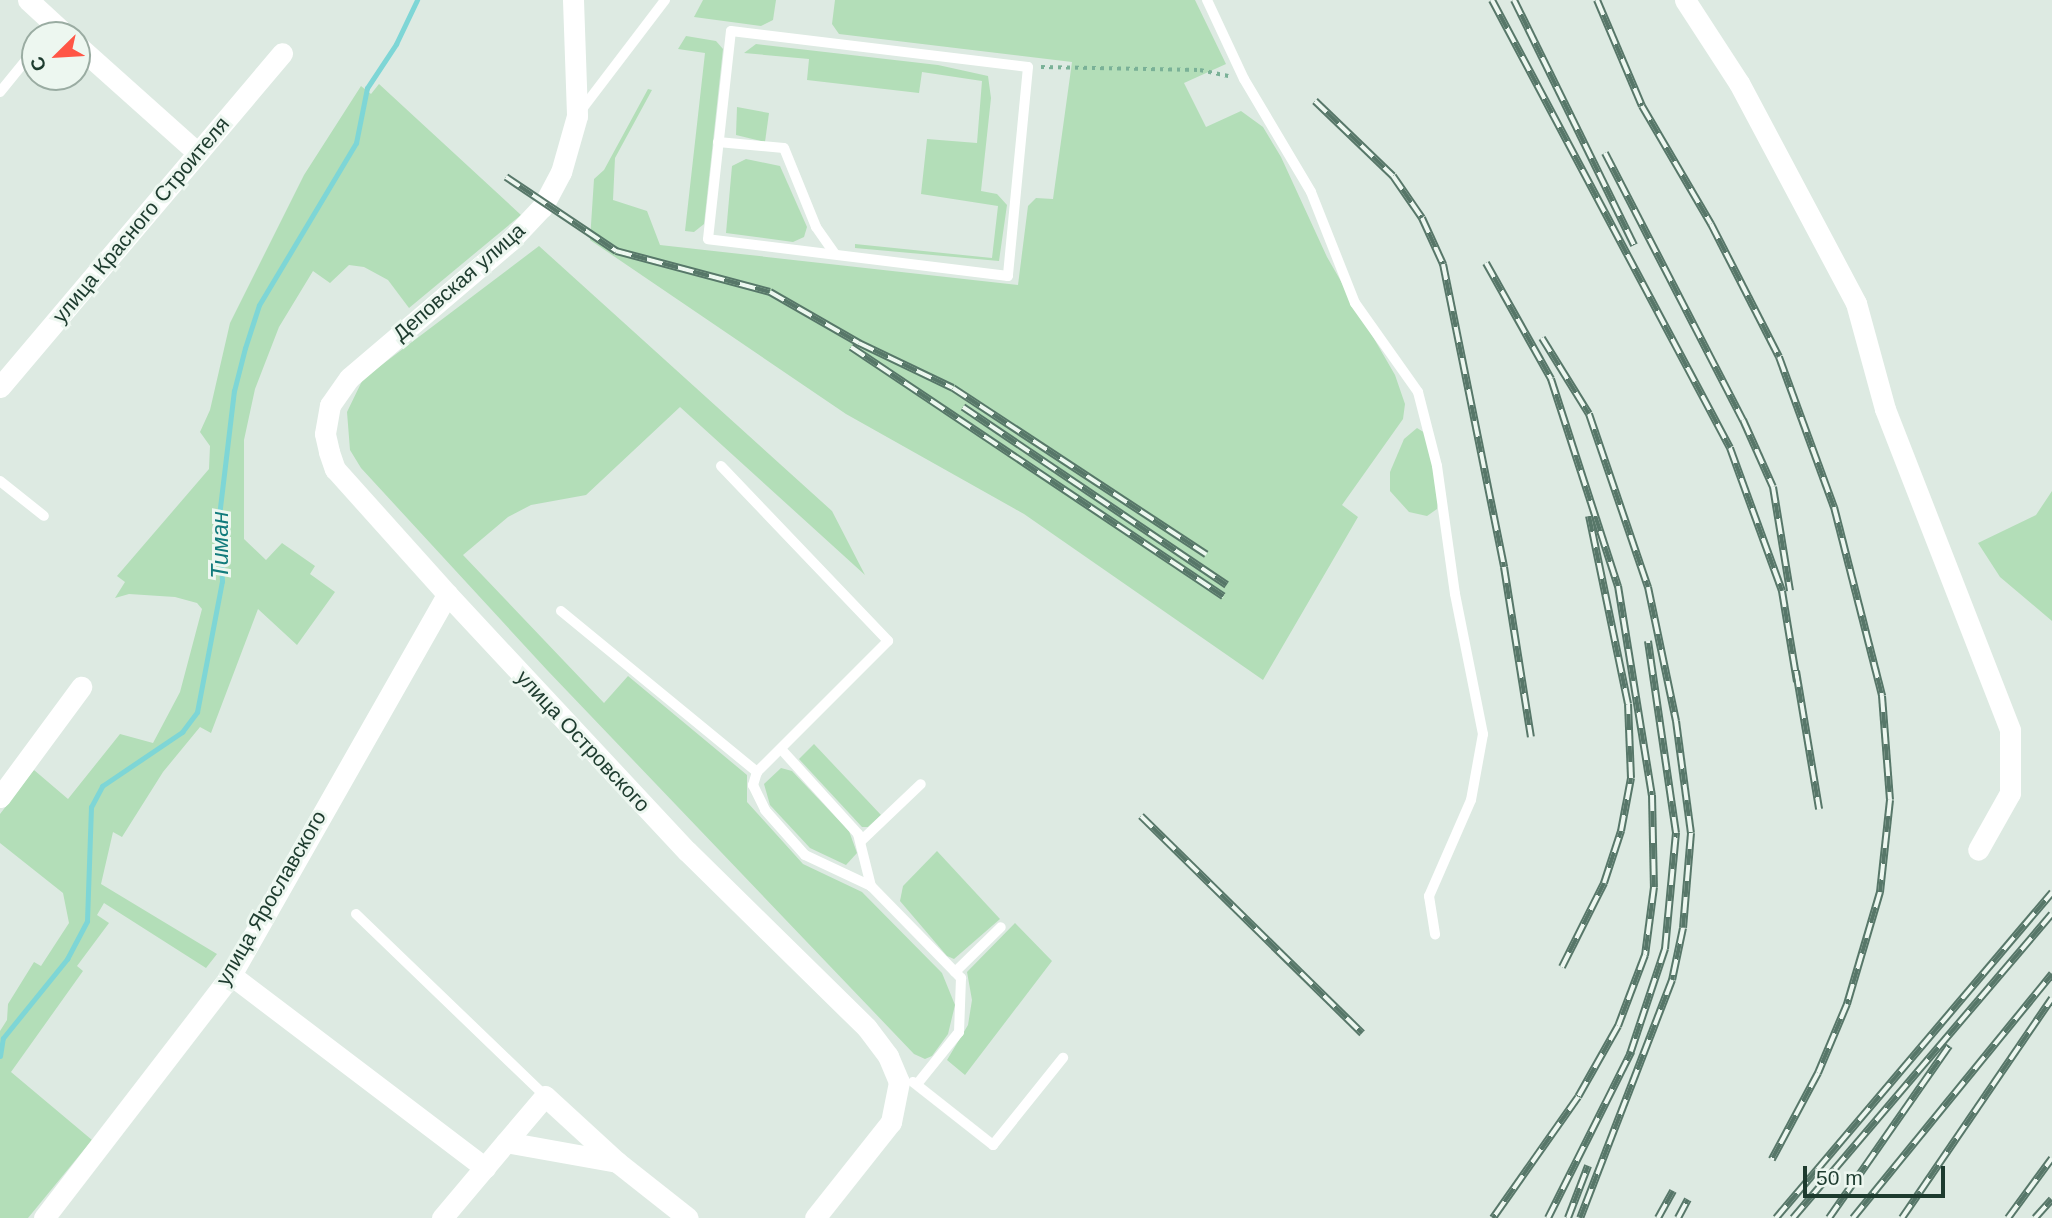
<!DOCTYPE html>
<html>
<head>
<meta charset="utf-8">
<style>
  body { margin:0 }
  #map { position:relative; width:2052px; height:1218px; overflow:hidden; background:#ddeae2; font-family:Arial,sans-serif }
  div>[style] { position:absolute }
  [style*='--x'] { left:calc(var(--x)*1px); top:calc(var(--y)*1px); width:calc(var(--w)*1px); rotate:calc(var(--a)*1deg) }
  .green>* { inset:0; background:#b3deb8 }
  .stream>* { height:5px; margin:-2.5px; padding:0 2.5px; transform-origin:2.5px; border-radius:2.5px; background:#7ed6d6 }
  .path>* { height:3.5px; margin-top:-1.75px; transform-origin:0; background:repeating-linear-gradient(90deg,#7ab197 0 3.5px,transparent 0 8.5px) }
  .service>* { height:10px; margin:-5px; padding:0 5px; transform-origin:5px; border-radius:5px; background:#fff }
  .minor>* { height:21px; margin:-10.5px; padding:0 10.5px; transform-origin:10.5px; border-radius:10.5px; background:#fff }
  .rail>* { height:8px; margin-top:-4px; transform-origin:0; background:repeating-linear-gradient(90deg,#edf7f0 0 16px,#577769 0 32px); box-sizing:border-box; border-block:2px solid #577769 }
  span { translate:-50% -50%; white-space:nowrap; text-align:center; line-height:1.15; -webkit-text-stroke:6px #edf7f0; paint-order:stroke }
  .street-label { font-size:21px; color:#1d3b2e }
  .water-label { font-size:23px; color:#127b7c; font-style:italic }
  .north { position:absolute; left:21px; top:21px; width:70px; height:70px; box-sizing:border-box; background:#edf7f0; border:2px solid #9aaca2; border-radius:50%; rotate:246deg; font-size:19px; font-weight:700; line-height:28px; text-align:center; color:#1d3b2e }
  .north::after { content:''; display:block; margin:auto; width:24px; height:32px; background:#ff5646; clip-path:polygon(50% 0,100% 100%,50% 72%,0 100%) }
  .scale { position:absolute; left:1803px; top:1166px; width:142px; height:32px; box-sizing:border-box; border:4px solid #1d3b2e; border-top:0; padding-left:9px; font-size:21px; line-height:24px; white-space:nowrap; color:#1d3b2e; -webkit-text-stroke:5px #edf7f0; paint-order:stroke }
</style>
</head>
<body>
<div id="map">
  <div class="green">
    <div style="clip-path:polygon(703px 0,776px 0,773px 20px,761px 26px,694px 17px)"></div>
    <div style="clip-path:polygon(835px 0,1195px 0,1226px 64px,1184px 83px,1206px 127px,1241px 111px,1263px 127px,1281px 157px,1327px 257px,1395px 375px,1405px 404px,1403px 419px,1342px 505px,1358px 517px,1263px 680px,1024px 514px,846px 414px,590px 240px,594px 179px,604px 170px,648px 89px,652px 90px,615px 158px,613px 200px,647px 211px,660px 245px,1018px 285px,1028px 206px,1036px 198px,1053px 199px,1072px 62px,839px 34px,832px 24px)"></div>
    <div style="clip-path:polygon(686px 36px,716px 41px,723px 49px,704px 224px,694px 232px,685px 231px,705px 53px,678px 49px)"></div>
    <div style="clip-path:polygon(756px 44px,938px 65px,988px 76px,991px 98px,981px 191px,997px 194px,1007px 205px,999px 261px,855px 248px,855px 244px,992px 258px,998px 206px,921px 194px,927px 139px,977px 143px,982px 81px,922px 72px,919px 93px,807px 80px,809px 59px,744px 53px)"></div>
    <div style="clip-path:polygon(379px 84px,521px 215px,409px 308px,388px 280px,364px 267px,349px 265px,330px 283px,313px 271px,279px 327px,255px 389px,244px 440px,244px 539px,266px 560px,282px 543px,315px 566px,310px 574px,335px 592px,297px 645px,258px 609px,211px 733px,200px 727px,163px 772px,122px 837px,113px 832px,101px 884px,217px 954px,206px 968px,104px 903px,97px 915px,109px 923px,77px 966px,83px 971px,11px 1072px,92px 1140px,28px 1218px,0 1218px,0 1031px,7px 1020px,8px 1004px,34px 962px,41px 966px,69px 923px,63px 893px,0 843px,0 814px,34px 770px,68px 799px,120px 734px,153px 743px,180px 692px,202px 609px,197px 603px,175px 597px,129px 594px,115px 598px,125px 582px,117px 576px,209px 469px,210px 446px,200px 432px,210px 410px,230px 323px,304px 175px,361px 86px,371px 94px)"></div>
    <div style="clip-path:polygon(737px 107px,769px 113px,765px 142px,736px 135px)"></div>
    <div style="clip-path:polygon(746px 159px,780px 166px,807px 227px,804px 237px,793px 242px,726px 233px,732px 166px)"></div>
    <div style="clip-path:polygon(539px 246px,832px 511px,865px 575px,680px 407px,586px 495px,531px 505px,508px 517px,463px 555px,604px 703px,628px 676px,747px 775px,747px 802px,803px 864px,862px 892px,942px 973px,955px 1005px,948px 1034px,932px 1056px,925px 1059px,914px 1054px,547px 670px,361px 468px,350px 450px,347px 412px,363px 379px)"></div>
    <div style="clip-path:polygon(1417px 428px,1425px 433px,1433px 460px,1439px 499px,1437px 509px,1427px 516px,1409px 512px,1390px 491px,1390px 472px,1404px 439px)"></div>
    <div style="clip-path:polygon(2052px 491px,2052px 621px,2000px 577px,1978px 543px,2036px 515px)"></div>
    <div style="clip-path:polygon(814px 744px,881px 815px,868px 827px,862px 827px,799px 759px)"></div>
    <div style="clip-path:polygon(781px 768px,792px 771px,849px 831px,857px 853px,846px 865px,810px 848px,770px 805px,764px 784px)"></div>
    <div style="clip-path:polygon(937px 851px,1000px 919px,954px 959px,947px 956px,900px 901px,903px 886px)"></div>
    <div style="clip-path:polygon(1015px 923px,1052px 961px,965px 1075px,947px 1060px,968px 1025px,972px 1000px,967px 972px)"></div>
  </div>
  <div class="stream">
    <div style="--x:0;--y:1056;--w:18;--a:-81"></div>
    <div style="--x:3;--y:1038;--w:102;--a:-51"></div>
    <div style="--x:67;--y:959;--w:43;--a:-62.2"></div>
    <div style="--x:87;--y:921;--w:114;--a:-88"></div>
    <div style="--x:91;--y:807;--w:24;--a:-62"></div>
    <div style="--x:102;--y:786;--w:97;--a:-34"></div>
    <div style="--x:182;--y:732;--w:25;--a:-53"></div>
    <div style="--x:197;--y:712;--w:133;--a:-79.2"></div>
    <div style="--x:222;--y:581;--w:65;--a:-92.6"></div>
    <div style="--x:219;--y:516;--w:126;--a:-83.2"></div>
    <div style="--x:234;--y:391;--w:44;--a:-75.7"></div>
    <div style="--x:245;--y:348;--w:45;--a:-72"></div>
    <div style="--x:259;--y:305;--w:189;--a:-59.1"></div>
    <div style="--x:356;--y:143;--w:56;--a:-78.7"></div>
    <div style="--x:367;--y:88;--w:53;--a:-56.6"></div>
    <div style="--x:396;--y:44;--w:49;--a:-64.5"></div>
  </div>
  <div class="path">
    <div style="--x:1041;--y:67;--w:159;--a:1.1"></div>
    <div style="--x:1200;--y:70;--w:29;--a:12"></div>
  </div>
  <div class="service">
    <div style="--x:1207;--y:0;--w:87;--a:64.9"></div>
    <div style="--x:1244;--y:79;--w:131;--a:59.3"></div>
    <div style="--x:1311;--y:192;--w:119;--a:68.4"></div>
    <div style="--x:1355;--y:303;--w:109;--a:54.7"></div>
    <div style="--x:1418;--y:392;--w:76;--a:75.6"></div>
    <div style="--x:1437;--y:466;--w:129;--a:82"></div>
    <div style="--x:1455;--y:594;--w:143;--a:78.7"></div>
    <div style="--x:1483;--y:734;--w:67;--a:100.3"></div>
    <div style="--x:1471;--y:800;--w:105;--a:113.6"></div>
    <div style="--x:1429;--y:896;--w:39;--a:81"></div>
    <div style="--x:731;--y:31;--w:299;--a:6.9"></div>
    <div style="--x:1028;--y:67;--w:210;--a:95.5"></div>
    <div style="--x:1008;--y:276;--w:302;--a:-173"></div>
    <div style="--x:708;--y:239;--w:209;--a:-83.7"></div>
    <div style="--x:0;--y:92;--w:55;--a:-50.9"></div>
    <div style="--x:579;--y:113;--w:142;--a:-52.7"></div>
    <div style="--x:718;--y:142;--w:66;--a:5.2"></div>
    <div style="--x:784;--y:148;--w:85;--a:67.9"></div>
    <div style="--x:816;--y:227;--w:32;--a:55"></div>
    <div style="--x:721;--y:466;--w:242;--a:46.3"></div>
    <div style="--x:888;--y:641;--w:185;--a:135"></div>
    <div style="--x:757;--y:772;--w:14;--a:107"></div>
    <div style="--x:753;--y:785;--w:28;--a:64"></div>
    <div style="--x:765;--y:810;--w:60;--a:48.4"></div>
    <div style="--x:805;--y:855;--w:73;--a:25.2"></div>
    <div style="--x:871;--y:886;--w:129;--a:45.6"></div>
    <div style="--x:961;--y:978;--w:54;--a:92.1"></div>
    <div style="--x:959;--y:1032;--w:65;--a:128.8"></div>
    <div style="--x:0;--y:481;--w:56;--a:38.5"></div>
    <div style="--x:561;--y:611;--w:254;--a:39.4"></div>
    <div style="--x:781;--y:749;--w:115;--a:47.8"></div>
    <div style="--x:858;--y:834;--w:54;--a:76"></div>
    <div style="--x:862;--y:840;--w:81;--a:-43.5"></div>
    <div style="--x:356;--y:914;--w:262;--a:43.9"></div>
    <div style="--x:955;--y:972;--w:64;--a:-44.4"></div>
    <div style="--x:913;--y:1082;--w:102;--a:38.2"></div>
    <div style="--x:993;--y:1145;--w:112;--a:-51.2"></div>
  </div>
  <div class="minor">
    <div style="--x:28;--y:0;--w:52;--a:42.6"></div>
    <div style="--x:573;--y:0;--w:116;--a:88"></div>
    <div style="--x:577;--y:116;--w:58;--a:105.9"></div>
    <div style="--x:561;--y:172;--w:40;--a:118"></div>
    <div style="--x:542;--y:207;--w:47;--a:133.3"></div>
    <div style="--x:510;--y:241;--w:211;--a:139.6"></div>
    <div style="--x:349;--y:378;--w:33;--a:125"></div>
    <div style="--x:330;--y:405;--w:29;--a:100"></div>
    <div style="--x:325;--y:434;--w:18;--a:77"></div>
    <div style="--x:329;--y:452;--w:18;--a:71"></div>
    <div style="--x:335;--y:469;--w:168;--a:48.1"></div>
    <div style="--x:447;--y:594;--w:352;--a:47"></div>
    <div style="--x:687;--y:851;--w:252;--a:44.5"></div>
    <div style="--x:867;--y:1028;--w:35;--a:53"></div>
    <div style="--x:888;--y:1056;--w:28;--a:67"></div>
    <div style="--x:899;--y:1082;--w:41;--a:101.3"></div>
    <div style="--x:891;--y:1122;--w:122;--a:128.4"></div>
    <div style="--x:1685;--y:0;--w:99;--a:57"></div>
    <div style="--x:1739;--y:83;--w:249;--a:62"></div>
    <div style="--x:1856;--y:303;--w:110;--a:74.7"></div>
    <div style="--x:1885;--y:409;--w:344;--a:68.7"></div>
    <div style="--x:2010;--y:730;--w:63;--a:90"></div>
    <div style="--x:2010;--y:793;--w:65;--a:119.3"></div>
    <div style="--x:77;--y:45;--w:162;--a:41.8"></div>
    <div style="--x:0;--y:387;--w:437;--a:-49.8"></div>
    <div style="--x:0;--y:797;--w:137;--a:-53.6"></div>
    <div style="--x:231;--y:975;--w:319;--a:37.2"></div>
    <div style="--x:506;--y:1142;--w:60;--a:-49.7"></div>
    <div style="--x:545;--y:1096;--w:98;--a:42.5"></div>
    <div style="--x:617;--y:1162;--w:90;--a:38.3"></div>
    <div style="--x:44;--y:1218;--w:307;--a:-52.4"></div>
    <div style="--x:231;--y:975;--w:438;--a:-60.4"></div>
    <div style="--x:442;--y:1218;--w:99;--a:-49.9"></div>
    <div style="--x:506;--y:1142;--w:113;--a:10.2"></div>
  </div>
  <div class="rail">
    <div style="--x:1492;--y:0;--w:507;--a:62.02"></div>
    <div style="--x:1730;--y:448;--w:152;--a:70"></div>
    <div style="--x:1782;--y:591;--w:92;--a:80.6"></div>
    <div style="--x:1514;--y:0;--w:273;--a:63.9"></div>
    <div style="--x:1597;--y:0;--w:115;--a:67"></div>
    <div style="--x:1642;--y:106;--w:137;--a:59.7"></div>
    <div style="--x:1711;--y:224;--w:149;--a:62.9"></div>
    <div style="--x:1779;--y:357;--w:160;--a:69.9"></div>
    <div style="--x:1834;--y:507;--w:195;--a:75.7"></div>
    <div style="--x:1882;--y:696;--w:104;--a:85.6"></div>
    <div style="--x:1890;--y:800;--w:93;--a:96.2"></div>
    <div style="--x:1880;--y:892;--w:117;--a:106.4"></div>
    <div style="--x:1847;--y:1004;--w:75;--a:112.8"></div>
    <div style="--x:1818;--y:1073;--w:98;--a:118.1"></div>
    <div style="--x:1315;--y:101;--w:108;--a:43.9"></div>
    <div style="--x:1393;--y:176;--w:51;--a:55.4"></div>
    <div style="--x:1422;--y:218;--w:51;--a:65.5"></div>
    <div style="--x:1443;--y:264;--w:309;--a:78.6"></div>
    <div style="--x:1504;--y:567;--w:172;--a:81"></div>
    <div style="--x:1605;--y:153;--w:301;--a:62.7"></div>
    <div style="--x:1743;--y:420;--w:73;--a:65.9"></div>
    <div style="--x:1773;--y:487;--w:105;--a:80.7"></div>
    <div style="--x:506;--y:177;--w:133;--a:33.9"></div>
    <div style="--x:616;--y:251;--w:159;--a:14.9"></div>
    <div style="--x:770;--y:292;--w:103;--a:29.8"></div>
    <div style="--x:859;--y:343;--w:104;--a:25.6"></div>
    <div style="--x:953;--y:388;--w:303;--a:33.3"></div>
    <div style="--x:1486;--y:263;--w:133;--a:60.7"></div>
    <div style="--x:1551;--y:379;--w:218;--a:72.1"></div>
    <div style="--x:1618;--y:586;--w:212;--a:80.8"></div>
    <div style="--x:1652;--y:795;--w:92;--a:88.8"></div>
    <div style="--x:1654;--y:887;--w:69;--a:97.5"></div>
    <div style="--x:1645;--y:955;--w:76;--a:110.8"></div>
    <div style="--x:1618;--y:1026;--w:81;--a:119.4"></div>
    <div style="--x:1578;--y:1097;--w:148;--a:125.1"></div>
    <div style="--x:1542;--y:338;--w:89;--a:58.3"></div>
    <div style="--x:1589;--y:414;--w:183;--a:71.2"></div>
    <div style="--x:1648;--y:587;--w:137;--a:78.2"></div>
    <div style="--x:1676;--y:721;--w:113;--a:82.4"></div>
    <div style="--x:1691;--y:833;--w:95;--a:94.8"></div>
    <div style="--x:1683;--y:928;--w:53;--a:101.9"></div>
    <div style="--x:1672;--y:980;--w:255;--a:111.1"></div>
    <div style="--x:851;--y:347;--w:448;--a:33.8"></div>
    <div style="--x:963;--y:407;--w:318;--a:34"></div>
    <div style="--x:1796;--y:671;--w:140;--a:80.5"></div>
    <div style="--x:1141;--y:816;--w:310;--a:44.5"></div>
    <div style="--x:1562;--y:967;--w:94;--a:-63.4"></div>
    <div style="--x:1604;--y:883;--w:55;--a:-71.9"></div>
    <div style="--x:1621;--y:831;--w:54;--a:-79.3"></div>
    <div style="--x:1631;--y:778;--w:74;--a:-92.3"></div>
    <div style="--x:1628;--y:704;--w:192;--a:-101.7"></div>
    <div style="--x:1630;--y:1054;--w:111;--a:-71.6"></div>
    <div style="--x:1665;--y:949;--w:117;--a:-84.6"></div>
    <div style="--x:1676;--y:833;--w:194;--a:-98.3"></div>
    <div style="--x:1548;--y:1218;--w:186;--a:-63.4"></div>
    <div style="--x:1568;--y:1218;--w:56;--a:-69"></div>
    <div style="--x:1658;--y:1218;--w:31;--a:-61"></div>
    <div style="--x:1678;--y:1218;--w:21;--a:-62"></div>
    <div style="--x:1776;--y:1218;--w:427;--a:-49.7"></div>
    <div style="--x:1793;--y:1218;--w:399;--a:-49.6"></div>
    <div style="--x:1829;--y:1218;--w:210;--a:-55.1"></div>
    <div style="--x:1853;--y:1218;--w:315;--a:-50.8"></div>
    <div style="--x:1902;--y:1218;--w:266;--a:-55.7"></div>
    <div style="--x:2008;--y:1218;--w:74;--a:-53.7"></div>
    <div style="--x:2035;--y:1218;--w:25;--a:-48"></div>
  </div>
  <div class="street-label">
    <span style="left:141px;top:220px;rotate:-50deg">улица Красного Строителя</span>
    <span style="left:459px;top:282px;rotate:-41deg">Деповская улица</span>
    <span style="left:583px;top:741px;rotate:47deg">улица Островского</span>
    <span style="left:271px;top:898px;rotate:-60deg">улица Ярославского</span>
  </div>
  <div class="water-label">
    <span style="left:220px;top:545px;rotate:-90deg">Тиман</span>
  </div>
  <div class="north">С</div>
  <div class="scale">50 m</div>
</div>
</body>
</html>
